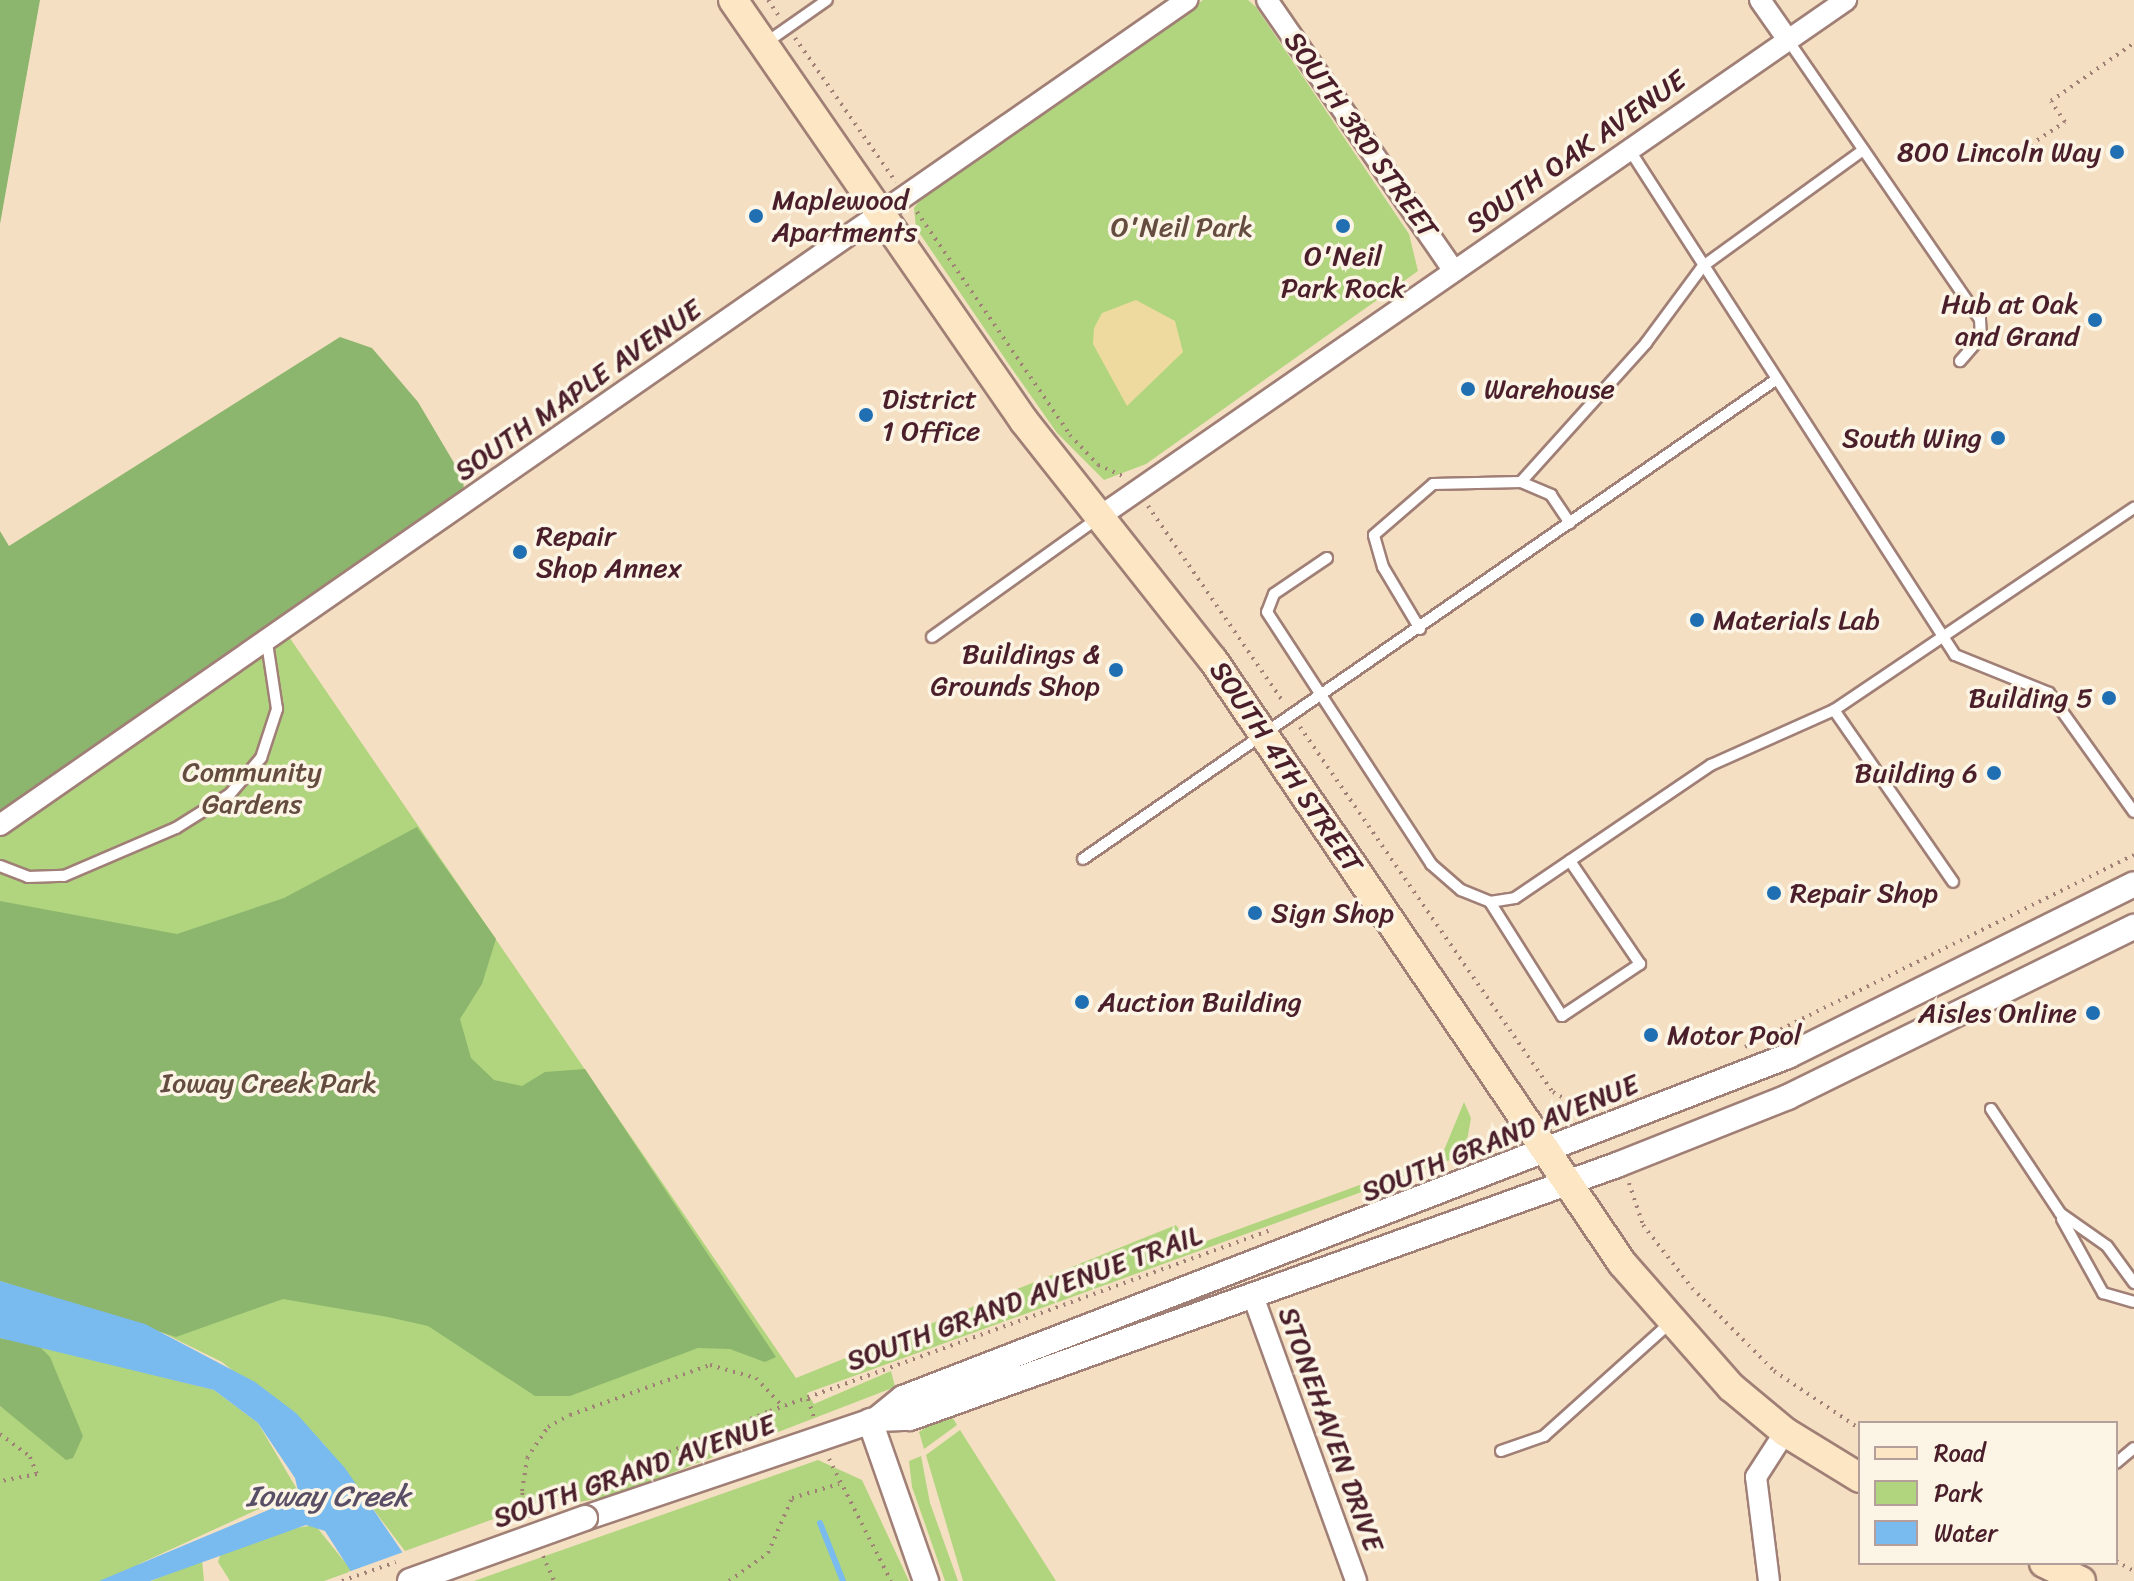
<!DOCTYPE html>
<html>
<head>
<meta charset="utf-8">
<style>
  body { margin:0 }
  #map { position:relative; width:2134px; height:1581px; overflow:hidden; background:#f5dfc2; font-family:Sriracha,sans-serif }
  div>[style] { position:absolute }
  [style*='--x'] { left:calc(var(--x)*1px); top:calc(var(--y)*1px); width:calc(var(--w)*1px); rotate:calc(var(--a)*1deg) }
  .green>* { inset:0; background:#b0d57e }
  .forest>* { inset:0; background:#8cb66d }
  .sand>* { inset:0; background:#eeda9e }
  .water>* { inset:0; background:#79bbef }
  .pier>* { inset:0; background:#f5dfc2 }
  .stream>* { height:6px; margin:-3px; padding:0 3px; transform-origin:3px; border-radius:3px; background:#79bbef }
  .path>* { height:4px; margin-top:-2px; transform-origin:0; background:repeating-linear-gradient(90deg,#a07f76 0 2px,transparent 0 8px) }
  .roads { filter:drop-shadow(2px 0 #a07f76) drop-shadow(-2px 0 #a07f76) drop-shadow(0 2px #a07f76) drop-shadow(0 -2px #a07f76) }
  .service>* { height:10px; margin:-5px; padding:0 5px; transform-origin:5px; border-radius:5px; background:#fff }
  .minor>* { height:20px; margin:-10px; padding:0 10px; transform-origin:10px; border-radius:10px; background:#fff }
  .tertiary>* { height:24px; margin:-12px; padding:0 12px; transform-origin:12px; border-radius:12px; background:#fff }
  .secondary>* { height:28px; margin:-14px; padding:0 14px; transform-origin:14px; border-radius:14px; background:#fce6c4 }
  .path-bridge>* { height:4px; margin-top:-2px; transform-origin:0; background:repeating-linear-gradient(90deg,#a07f76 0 2px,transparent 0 8px) }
  .bridges { filter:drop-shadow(2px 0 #a07f76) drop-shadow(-2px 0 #a07f76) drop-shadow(0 2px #a07f76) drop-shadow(0 -2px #a07f76) }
  .tertiary-bridge>* { height:24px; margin:-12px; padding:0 12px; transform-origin:12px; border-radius:12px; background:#fff }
  .dots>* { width:22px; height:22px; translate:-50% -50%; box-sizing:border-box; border:4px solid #fcf5e5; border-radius:50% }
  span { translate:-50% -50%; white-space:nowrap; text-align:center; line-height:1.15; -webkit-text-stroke:7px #fcf5e5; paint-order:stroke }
  .street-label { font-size:28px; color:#4a1f2b }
  .poi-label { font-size:28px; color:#4a1f2b }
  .right { translate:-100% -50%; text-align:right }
  .left { translate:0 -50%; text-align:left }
  .park-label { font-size:28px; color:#644c40 }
  .water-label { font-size:30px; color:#584e66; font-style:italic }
  .legend { position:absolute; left:1858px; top:1421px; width:260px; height:144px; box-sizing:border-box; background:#fcf5e5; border:2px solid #b59f9b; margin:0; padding:10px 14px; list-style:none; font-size:24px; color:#4a1f2b }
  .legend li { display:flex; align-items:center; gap:16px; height:40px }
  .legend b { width:40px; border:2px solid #b59f9b }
</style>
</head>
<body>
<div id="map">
  <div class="green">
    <div style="clip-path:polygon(1203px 0,1248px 0,1256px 7px,1409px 234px,1418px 271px,1146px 464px,1104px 480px,1057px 433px,1010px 366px,916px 228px,914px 208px,925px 193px)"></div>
    <div style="clip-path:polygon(285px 631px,796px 1378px,1176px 1225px,1190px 1247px,1442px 1155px,1464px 1102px,1471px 1118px,1466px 1146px,1450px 1160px,807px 1393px,814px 1404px,891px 1371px,895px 1387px,612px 1496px,579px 1502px,574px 1490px,405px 1551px,323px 1443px,222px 1362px,145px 1324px,0 1281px,0 823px)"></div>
    <div style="clip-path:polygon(38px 1345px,214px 1390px,258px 1423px,298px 1491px,139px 1564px,151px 1581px,202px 1560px,204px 1581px,0 1581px,0 1406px,20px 1421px,83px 1436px)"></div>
    <div style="clip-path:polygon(949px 1412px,957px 1425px,924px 1449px,919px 1432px)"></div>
    <div style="clip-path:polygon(960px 1430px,1056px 1581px,963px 1581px,926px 1455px)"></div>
    <div style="clip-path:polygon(921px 1456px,930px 1503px,958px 1581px,945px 1581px,912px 1487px,909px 1461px)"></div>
    <div style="clip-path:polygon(818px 1460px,862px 1480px,909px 1581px,474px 1581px)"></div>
    <div style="clip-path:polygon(315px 1525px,352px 1571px,324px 1581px,230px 1581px,218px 1562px,221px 1553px,277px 1531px)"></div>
  </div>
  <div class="forest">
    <div style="clip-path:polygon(0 0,40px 0,0 224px)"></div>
    <div style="clip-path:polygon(340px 337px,372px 348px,418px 402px,463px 478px,464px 492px,0 825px,0 531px,9px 546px)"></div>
    <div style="clip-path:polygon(417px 827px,496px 939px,482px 984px,460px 1019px,471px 1058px,494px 1080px,522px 1086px,545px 1072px,585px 1069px,776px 1357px,765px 1362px,730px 1349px,698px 1348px,570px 1396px,535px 1396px,428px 1326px,388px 1317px,283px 1299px,176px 1337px,0 1281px,0 901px,177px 934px,284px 898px)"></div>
    <div style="clip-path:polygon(0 1338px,38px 1345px,50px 1357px,83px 1436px,73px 1458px,66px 1460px,0 1406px)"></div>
  </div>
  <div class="sand">
    <div style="clip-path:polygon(1136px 300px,1175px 321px,1183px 352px,1127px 406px,1093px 344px,1094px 328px,1102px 313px)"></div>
  </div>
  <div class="water">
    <div style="clip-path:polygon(0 1281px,145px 1324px,255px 1382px,296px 1413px,345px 1468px,422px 1581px,357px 1581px,325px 1531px,306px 1525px,150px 1581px,99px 1581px,285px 1503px,298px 1491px,295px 1478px,258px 1423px,214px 1390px,0 1338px)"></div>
  </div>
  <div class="pier">
    <div style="clip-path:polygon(409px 1550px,426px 1581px,353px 1581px,348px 1572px)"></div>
  </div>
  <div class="stream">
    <div style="--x:820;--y:1523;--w:62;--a:68.4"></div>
  </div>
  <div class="path">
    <div style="--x:768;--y:0;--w:18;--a:56"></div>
    <div style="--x:795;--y:38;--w:176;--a:55"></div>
    <div style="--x:2024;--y:149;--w:49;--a:-33.4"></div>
    <div style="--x:2065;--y:122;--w:25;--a:-124"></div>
    <div style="--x:2051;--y:101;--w:101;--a:-34.9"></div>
    <div style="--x:917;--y:212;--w:270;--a:55.5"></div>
    <div style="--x:1070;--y:435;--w:41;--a:47"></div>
    <div style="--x:1098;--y:465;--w:30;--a:24"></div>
    <div style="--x:1148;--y:506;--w:239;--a:55.4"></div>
    <div style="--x:1300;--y:727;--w:444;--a:55.3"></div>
    <div style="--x:1553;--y:1092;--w:37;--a:29"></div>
    <div style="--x:1745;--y:1047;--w:434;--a:-26.3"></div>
    <div style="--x:1551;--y:1116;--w:19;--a:-32"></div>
    <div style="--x:1462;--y:1156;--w:18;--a:-56"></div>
    <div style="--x:1472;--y:1141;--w:10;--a:24"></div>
    <div style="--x:1481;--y:1145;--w:27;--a:-22"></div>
    <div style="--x:1629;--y:1183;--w:44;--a:71.6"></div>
    <div style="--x:1643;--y:1225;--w:80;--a:52.1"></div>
    <div style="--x:1692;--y:1288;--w:117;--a:45.3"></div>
    <div style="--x:1774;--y:1371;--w:104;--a:34"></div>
    <div style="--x:808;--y:1399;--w:19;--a:72"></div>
    <div style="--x:0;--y:1434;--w:38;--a:37"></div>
    <div style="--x:30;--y:1457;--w:18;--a:68"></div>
    <div style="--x:37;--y:1474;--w:38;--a:169"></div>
    <div style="--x:829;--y:1459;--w:137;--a:63.1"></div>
    <div style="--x:605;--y:1487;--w:34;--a:-37"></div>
    <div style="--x:632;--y:1467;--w:149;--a:-22.1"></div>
    <div style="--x:770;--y:1411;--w:530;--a:-19.87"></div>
    <div style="--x:529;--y:1518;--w:28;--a:-105"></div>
    <div style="--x:522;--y:1491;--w:33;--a:-81"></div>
    <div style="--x:527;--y:1458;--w:37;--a:-56"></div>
    <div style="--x:548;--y:1427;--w:25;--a:-29"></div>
    <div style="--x:570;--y:1415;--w:149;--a:-19.7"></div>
    <div style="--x:710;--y:1365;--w:48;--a:15.8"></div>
    <div style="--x:756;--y:1378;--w:40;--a:47"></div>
    <div style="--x:543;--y:1556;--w:27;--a:66"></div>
    <div style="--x:2116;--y:1561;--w:21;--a:29"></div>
    <div style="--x:729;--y:1581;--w:48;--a:-35.7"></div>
    <div style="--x:768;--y:1553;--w:60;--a:-66.4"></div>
    <div style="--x:792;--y:1498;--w:49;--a:-16.6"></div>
  </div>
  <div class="roads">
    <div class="service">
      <div style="--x:1788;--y:40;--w:339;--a:55.5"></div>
      <div style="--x:1980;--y:319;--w:18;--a:87"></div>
      <div style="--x:1981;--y:337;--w:32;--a:131"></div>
      <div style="--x:767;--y:42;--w:73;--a:-35"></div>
      <div style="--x:1629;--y:149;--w:602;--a:57.21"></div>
      <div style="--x:1955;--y:655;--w:101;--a:22"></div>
      <div style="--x:2049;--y:693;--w:146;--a:54.5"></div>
      <div style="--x:1521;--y:482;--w:187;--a:-48"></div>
      <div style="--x:1646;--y:343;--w:96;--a:-53.5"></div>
      <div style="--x:1703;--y:266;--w:198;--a:-35.9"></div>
      <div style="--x:1327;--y:558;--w:64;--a:145.8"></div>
      <div style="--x:1274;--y:594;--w:19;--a:111"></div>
      <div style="--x:1267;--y:612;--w:301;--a:56.9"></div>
      <div style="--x:1431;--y:864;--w:40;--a:41"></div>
      <div style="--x:1461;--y:890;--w:31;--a:22"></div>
      <div style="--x:1490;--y:902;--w:25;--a:-9"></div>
      <div style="--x:1515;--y:898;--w:237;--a:-34.2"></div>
      <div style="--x:1711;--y:765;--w:135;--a:-24.1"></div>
      <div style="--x:1834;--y:710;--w:362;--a:-34"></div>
      <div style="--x:1420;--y:629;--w:72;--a:-120.8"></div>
      <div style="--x:1383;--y:567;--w:33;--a:-106"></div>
      <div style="--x:1374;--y:535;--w:78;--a:-40.8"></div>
      <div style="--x:1433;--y:484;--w:88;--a:-1.3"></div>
      <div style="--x:1521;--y:482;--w:33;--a:23"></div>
      <div style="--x:1551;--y:495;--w:34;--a:56"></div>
      <div style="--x:932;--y:637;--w:203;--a:-35.6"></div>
      <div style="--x:1834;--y:710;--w:209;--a:55.3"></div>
      <div style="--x:1083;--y:859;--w:840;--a:-34.67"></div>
      <div style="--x:0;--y:866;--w:30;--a:21"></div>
      <div style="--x:28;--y:877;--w:36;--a:-2"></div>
      <div style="--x:64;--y:876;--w:122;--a:-23.2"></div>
      <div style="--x:176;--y:828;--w:64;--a:-32.2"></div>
      <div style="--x:230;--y:794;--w:48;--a:-49.3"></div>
      <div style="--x:261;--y:758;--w:52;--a:-71.9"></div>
      <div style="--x:277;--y:709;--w:67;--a:-98.6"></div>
      <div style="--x:1490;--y:902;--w:135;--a:57.7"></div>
      <div style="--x:1562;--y:1016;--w:94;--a:-33.7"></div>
      <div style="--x:1640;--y:964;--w:125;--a:-124.2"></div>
      <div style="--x:1991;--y:1109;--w:125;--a:56.4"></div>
      <div style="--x:2060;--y:1213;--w:57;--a:35.1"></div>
      <div style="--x:2107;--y:1246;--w:46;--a:53.9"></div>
      <div style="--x:2062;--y:1219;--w:85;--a:61"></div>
      <div style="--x:2103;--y:1293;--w:32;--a:16"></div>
      <div style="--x:1501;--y:1451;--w:46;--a:-19.2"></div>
      <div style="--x:1544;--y:1436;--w:168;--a:-41.9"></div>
      <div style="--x:2116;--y:1463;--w:23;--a:-40"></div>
    </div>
    <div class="minor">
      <div style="--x:1267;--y:0;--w:329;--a:55.4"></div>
      <div style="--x:1760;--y:0;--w:49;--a:55"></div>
      <div style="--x:1102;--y:515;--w:905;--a:-34.69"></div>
      <div style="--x:0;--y:825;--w:1446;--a:-34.8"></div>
      <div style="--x:1253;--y:1296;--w:303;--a:70.1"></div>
      <div style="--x:1769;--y:1581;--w:105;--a:-97.1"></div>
      <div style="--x:1756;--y:1477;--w:54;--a:-57.2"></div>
    </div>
    <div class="tertiary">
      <div style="--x:877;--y:1419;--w:33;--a:-39"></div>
      <div style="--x:903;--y:1398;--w:949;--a:-21.13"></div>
      <div style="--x:1788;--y:1056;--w:386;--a:-26.4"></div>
      <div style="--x:870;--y:1421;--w:170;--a:70.7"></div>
      <div style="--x:585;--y:1518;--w:308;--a:-18.7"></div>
      <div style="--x:877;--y:1419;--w:33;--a:-2"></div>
      <div style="--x:910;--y:1418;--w:751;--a:-19.69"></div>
      <div style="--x:1617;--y:1165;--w:184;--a:-21.7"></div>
      <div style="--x:1788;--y:1097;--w:386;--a:-26.2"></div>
    </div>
    <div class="secondary">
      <div style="--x:733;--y:0;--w:512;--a:55.35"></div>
      <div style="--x:1024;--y:421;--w:305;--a:51.7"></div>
      <div style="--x:1213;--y:660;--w:729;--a:55.85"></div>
      <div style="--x:1622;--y:1263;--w:165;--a:48.7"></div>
      <div style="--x:1731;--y:1387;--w:70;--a:39.8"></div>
      <div style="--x:1785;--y:1432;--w:88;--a:31.5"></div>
      <div style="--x:2044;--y:1563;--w:41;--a:25.9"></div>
    </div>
  </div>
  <div class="path-bridge">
    <div style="--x:342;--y:1581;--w:57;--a:-19.4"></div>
  </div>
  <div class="bridges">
    <div class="tertiary-bridge">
      <div style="--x:410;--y:1581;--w:186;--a:-19.8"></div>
    </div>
  </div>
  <div class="dots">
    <div style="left:2117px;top:152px;background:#1f6fb2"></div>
    <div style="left:756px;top:216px;background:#1f6fb2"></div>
    <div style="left:1343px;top:226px;background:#1f6fb2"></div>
    <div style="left:2095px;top:320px;background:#1f6fb2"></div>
    <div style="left:1468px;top:389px;background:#1f6fb2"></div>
    <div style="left:866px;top:415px;background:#1f6fb2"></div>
    <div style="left:1998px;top:438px;background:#1f6fb2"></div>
    <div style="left:520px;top:552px;background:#1f6fb2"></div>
    <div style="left:1697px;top:620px;background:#1f6fb2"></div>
    <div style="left:1116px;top:670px;background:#1f6fb2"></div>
    <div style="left:2109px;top:698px;background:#1f6fb2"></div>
    <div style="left:1994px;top:773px;background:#1f6fb2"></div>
    <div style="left:1774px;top:893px;background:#1f6fb2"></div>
    <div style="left:1255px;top:913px;background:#1f6fb2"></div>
    <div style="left:1082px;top:1002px;background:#1f6fb2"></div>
    <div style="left:2093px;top:1013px;background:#1f6fb2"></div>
    <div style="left:1651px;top:1035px;background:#1f6fb2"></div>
  </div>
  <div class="street-label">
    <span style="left:1361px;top:135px;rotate:55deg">SOUTH 3RD STREET</span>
    <span style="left:1576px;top:152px;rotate:-35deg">SOUTH OAK AVENUE</span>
    <span style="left:578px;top:390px;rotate:-35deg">SOUTH MAPLE AVENUE</span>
    <span style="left:1286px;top:767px;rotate:56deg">SOUTH 4TH STREET</span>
    <span style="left:1500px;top:1138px;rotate:-22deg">SOUTH GRAND AVENUE</span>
    <span style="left:1024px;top:1298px;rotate:-20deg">SOUTH GRAND AVENUE TRAIL</span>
    <span style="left:1331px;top:1429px;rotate:70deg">STONEHAVEN DRIVE</span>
    <span style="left:634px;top:1471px;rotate:-19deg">SOUTH GRAND AVENUE</span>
  </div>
  <div class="poi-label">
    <span class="right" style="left:2101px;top:152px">800 Lincoln Way</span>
    <span class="left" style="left:772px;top:216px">Maplewood<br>Apartments</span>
    <span style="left:1343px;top:272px">O'Neil<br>Park Rock</span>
    <span class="right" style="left:2079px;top:320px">Hub at Oak<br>and Grand</span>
    <span class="left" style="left:1484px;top:389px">Warehouse</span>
    <span class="left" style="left:882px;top:415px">District<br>1 Office</span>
    <span class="right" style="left:1982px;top:438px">South Wing</span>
    <span class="left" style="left:536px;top:552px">Repair<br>Shop Annex</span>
    <span class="left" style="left:1713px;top:620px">Materials Lab</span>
    <span class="right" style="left:1100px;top:670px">Buildings &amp;<br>Grounds Shop</span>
    <span class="right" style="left:2093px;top:698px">Building 5</span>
    <span class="right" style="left:1978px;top:773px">Building 6</span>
    <span class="left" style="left:1790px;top:893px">Repair Shop</span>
    <span class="left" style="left:1271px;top:913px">Sign Shop</span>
    <span class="left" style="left:1098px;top:1002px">Auction Building</span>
    <span class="right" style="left:2077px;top:1013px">Aisles Online</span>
    <span class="left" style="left:1667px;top:1035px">Motor Pool</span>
  </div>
  <div class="park-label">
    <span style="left:1182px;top:227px">O'Neil Park</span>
    <span style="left:252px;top:788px">Community<br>Gardens</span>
    <span style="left:269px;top:1083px">Ioway Creek Park</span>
  </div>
  <div class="water-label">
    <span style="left:328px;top:1496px">Ioway Creek</span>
  </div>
  <ul class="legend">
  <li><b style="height:10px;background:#fce6c4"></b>Road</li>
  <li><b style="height:22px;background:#b0d57e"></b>Park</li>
  <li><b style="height:22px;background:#79bbef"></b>Water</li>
  </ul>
</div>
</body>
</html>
